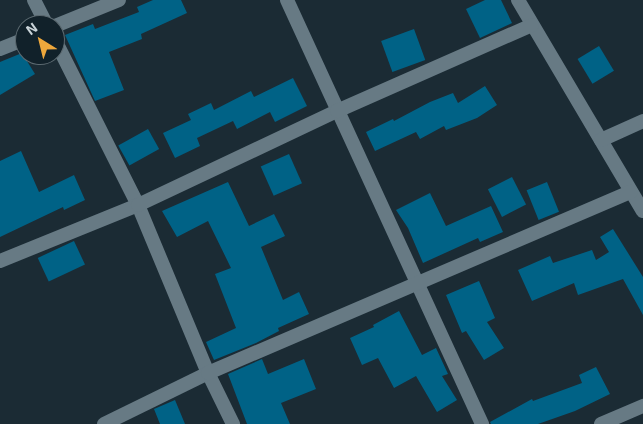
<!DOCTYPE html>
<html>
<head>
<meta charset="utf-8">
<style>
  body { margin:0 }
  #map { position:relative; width:643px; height:424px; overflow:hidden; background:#1b2b34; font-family:"Exo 2",sans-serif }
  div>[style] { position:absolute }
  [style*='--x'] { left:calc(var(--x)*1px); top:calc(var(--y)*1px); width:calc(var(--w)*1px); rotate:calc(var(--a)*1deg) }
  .building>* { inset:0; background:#006286; transform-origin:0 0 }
  .minor>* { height:14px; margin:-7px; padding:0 7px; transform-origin:7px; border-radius:7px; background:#677a84 }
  span { translate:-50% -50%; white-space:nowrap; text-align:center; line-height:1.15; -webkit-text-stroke:4px #11212a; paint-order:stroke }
  .north { position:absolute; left:15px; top:15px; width:50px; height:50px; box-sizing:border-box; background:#11212a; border:1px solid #5b6970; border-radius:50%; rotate:324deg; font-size:14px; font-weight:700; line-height:20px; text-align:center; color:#cad4d9 }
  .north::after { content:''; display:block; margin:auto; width:18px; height:22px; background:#eea83c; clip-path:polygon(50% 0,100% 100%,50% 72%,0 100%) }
</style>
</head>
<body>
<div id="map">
  <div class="building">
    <div style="clip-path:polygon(153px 0,181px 0,187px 13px,141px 34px,142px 39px,109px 52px,124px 90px,95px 101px,65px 35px,93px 24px,95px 29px,139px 12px,137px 7px)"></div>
    <div style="clip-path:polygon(485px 0,501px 0,512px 23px,480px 38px,466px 9px)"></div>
    <div style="left:414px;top:29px;width:33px;height:35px;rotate:70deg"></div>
    <div style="left:599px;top:46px;width:29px;height:25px;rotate:59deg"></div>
    <div style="clip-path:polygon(22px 53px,35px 74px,0 95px,0 62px)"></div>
    <div style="clip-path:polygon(293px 78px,307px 106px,275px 122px,270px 112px,237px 129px,233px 121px,197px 138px,200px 146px,175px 158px,163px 133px,191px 120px,188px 114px,211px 103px,214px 110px,251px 91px,254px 97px)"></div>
    <div style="clip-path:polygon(485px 86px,497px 105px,477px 118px,446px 130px,444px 126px,420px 139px,416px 132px,375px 151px,366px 132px,393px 119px,394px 121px,430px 102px,453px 93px,458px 103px)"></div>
    <div style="left:148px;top:129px;width:23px;height:34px;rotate:61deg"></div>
    <div style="clip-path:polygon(21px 151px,39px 192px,74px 175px,85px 200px,64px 210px,63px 207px,0 237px,0 161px)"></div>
    <div style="left:289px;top:154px;width:32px;height:31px;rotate:66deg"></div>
    <div style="left:512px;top:177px;width:31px;height:27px;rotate:63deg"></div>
    <div style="clip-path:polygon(228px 182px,249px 226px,274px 214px,285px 236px,261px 247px,283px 300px,299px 292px,309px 314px,278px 328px,279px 331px,256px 343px,214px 360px,206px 342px,236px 328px,215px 274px,231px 268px,208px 221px,177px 237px,162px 211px)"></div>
    <div style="left:547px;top:182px;width:32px;height:22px;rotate:68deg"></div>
    <div style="clip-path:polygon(430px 193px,446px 226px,491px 206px,503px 232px,480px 242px,478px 238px,423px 263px,408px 228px,396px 210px)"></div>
    <div style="clip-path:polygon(613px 229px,643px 277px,643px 315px,623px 279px,578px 295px,574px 283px,532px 301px,518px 270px,550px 256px,553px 263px,592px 250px,596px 260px,609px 252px,600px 237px)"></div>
    <div style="left:74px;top:241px;width:26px;height:40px;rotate:65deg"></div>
    <div style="clip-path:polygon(479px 281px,495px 318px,487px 322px,504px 348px,484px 360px,466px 331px,462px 333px,446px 295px)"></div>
    <div style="clip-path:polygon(399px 311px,422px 355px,436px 348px,448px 374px,442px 376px,457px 400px,437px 412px,416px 376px,394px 388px,378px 358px,362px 365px,350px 338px,374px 327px,373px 325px)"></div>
    <div style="clip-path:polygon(262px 359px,268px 374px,304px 359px,316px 389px,281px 403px,290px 424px,247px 424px,228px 374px)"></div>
    <div style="clip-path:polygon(596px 367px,610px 394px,575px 411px,538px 424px,491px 424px,490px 422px,532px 399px,533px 401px,582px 383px,579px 375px)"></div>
    <div style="clip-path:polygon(175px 400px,185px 424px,160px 424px,154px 409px)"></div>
  </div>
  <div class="minor">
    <div style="--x:34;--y:0;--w:28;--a:63"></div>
    <div style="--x:287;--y:0;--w:467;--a:65.3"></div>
    <div style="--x:518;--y:0;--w:245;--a:59.4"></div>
    <div style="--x:55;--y:26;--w:69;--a:-22.1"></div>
    <div style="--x:55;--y:40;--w:185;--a:63.3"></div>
    <div style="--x:138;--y:205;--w:182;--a:67.4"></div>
    <div style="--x:208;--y:373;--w:57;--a:63.9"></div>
    <div style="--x:0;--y:49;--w:27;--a:-22"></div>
    <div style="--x:601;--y:140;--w:46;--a:-24.3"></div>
    <div style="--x:0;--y:261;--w:149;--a:-22.1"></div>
    <div style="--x:138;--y:205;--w:220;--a:-25.3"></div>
    <div style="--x:337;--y:111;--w:213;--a:-23.8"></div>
    <div style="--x:104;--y:424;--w:116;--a:-26.1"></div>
    <div style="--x:208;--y:373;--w:460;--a:-23.2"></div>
    <div style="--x:601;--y:424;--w:46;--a:-23.2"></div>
  </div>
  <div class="north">N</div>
</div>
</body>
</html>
